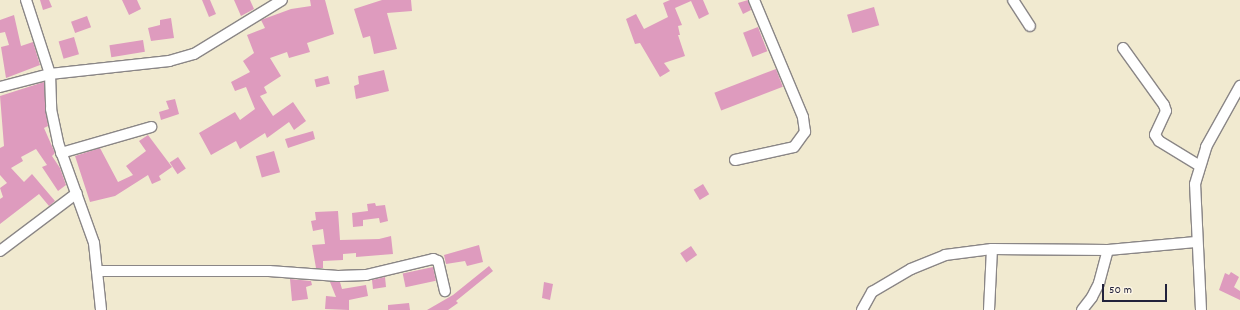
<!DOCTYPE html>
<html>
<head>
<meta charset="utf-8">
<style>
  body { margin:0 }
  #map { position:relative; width:1240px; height:310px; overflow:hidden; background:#f1ead0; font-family:Dekko,sans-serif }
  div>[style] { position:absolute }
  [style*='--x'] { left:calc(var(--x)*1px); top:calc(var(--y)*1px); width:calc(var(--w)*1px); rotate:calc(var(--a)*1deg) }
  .building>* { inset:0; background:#de9bbe; transform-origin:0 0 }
  .roads { filter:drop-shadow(1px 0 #8a8686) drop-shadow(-1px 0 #8a8686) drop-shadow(0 1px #8a8686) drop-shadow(0 -1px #8a8686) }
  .street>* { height:10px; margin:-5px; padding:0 5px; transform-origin:5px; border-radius:5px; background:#fff }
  span { translate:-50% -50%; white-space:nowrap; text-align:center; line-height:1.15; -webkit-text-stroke:3.5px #fcf5e5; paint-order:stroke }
  .scale { position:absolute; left:1102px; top:284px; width:65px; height:18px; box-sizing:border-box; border:2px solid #22223b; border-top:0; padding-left:5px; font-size:12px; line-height:14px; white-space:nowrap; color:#22223b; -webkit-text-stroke:3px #fcf5e5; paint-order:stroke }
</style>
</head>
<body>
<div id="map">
  <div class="building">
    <div style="clip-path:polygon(40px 0,49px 0,52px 7px,43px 10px)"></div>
    <div style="clip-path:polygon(122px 0,137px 0,141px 9px,129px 15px)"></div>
    <div style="clip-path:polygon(202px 0,210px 0,216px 14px,209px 17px)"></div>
    <div style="clip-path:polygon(234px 0,250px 0,254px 9px,241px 16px)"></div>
    <div style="clip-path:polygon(310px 0,325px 0,334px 34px,307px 43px,310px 52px,289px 58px,287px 52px,270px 58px,281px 76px,264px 87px,267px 93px,260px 96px,273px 116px,293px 102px,306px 121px,294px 130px,289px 122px,267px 138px,265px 133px,240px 149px,236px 141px,211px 155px,199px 133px,235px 112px,240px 120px,255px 109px,246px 87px,235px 91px,231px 82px,250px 72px,243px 61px,254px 53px,247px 35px,265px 28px,261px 20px,291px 9px,311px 6px)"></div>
    <div style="clip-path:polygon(382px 0,411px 0,412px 11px,387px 13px,397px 49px,374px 54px,370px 36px,363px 38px,354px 9px)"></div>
    <div style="clip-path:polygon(670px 0,703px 0,709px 14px,699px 19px,691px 1px,675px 8px,682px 25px,678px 26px,680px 35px,678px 35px,685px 56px,664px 63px,670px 71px,660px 77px,640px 43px,635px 44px,626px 19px,636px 14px,644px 29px,668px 17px,663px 3px)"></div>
    <div style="clip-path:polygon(748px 0,751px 10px,743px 14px,738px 3px)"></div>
    <div style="left:874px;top:7px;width:19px;height:28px;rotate:74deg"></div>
    <div style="clip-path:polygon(14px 15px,21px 46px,33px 42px,40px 65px,6px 78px,1px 47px,9px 45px,5px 32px,0 33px,0 20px)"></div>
    <div style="left:87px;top:16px;width:12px;height:17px;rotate:70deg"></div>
    <div style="clip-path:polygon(171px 18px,174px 38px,151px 41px,148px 28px,160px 25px,160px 20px)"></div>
    <div style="left:758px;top:27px;width:26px;height:16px;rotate:69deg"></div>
    <div style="left:74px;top:37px;width:18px;height:16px;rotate:74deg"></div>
    <div style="left:143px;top:40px;width:12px;height:34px;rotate:81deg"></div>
    <div style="left:776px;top:69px;width:19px;height:66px;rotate:69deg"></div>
    <div style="clip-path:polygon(384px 70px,389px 91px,356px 99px,354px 86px,359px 84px,358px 76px)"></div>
    <div style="left:328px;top:76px;width:8px;height:14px;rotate:76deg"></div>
    <div style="clip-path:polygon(44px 82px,48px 126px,44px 128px,55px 153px,52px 156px,60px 168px,66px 185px,58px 191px,42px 167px,47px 165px,36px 149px,21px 157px,23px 161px,11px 168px,24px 182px,32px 174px,55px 201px,49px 206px,39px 194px,0 224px,0 199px,3px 197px,0 188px,7px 183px,0 175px,0 148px,4px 146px,0 96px)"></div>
    <div style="clip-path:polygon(175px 99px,179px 114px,161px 120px,159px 112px,169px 109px,166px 101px)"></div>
    <div style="clip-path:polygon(313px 131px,315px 139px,288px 148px,285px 139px)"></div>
    <div style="clip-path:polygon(148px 135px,172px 167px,159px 176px,161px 180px,152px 184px,148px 175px,115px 196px,90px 202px,75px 156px,100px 148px,118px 182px,133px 175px,126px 166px,146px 151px,139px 141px)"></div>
    <div style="left:274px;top:151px;width:22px;height:19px;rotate:74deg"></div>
    <div style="left:178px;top:157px;width:14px;height:10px;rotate:56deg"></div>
    <div style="left:703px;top:184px;width:12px;height:11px;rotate:59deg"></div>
    <div style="clip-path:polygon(375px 203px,376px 206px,385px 205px,388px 221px,380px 223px,379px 218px,363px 220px,363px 226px,353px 227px,352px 213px,368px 211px,367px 204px)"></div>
    <div style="clip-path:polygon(338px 211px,340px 240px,379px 239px,391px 236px,393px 254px,356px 257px,356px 253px,343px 254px,343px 260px,323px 261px,323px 268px,316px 268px,312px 245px,325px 244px,323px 229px,313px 231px,311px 221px,316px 220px,315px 212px)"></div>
    <div style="clip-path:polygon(479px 245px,483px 262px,467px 266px,465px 261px,446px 264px,444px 255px)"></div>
    <div style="left:691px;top:246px;width:11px;height:13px;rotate:56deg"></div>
    <div style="clip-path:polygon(489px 266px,493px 271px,456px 301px,458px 303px,448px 310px,427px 310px,453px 295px)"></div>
    <div style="left:433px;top:267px;width:14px;height:31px;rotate:78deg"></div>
    <div style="clip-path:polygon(1231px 272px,1239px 277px,1234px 287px,1240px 291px,1240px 300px,1219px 290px,1225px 273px,1229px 275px)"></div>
    <div style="clip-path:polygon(385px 277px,386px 287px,373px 289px,372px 280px)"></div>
    <div style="clip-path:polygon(290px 279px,311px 281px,312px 285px,306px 287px,308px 299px,292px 301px)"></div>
    <div style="clip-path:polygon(330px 282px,340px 282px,342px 289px,366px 285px,368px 296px,349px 300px,349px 310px,325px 309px,326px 296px,336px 297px)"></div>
    <div style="clip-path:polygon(544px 282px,553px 284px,550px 300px,542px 298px)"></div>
    <div style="clip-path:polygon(409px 303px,410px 310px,388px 310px,388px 305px)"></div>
  </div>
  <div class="roads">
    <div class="street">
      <div style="--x:26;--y:0;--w:78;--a:72"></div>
      <div style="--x:50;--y:74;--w:120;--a:-6.2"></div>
      <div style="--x:169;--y:61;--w:26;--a:-16"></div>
      <div style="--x:194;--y:54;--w:103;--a:-31.5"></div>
      <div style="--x:1013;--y:0;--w:31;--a:57"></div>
      <div style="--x:1123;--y:48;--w:70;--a:54.3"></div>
      <div style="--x:1164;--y:105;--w:6;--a:72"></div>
      <div style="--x:1166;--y:111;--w:26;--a:115"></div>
      <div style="--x:1155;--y:135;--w:7;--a:56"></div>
      <div style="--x:1159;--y:141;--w:48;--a:31.4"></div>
      <div style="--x:0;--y:87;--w:52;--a:-14.6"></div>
      <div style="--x:50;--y:74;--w:35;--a:88"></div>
      <div style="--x:51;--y:109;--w:35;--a:78"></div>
      <div style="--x:58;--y:143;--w:106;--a:70.2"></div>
      <div style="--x:94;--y:243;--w:67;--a:84"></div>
      <div style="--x:61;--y:153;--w:94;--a:-16.1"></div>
      <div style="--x:735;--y:160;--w:60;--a:-12.4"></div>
      <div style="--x:794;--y:147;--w:19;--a:-54"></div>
      <div style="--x:805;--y:132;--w:15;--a:-98"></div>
      <div style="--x:803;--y:117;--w:127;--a:-112.7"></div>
      <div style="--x:0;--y:251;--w:96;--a:-37"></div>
      <div style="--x:97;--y:271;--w:172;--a:0"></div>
      <div style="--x:269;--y:271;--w:69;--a:4.1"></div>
      <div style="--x:338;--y:276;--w:28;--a:-2"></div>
      <div style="--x:366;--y:275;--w:69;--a:-13.4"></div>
      <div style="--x:433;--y:259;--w:5;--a:22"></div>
      <div style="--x:438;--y:261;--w:31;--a:77"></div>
      <div style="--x:862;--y:310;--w:21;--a:-61"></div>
      <div style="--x:872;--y:292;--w:45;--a:-30.5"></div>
      <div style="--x:911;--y:269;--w:37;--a:-22"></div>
      <div style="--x:945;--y:255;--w:47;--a:-7.3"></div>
      <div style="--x:992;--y:249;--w:116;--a:0.5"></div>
      <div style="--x:1108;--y:250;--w:88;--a:-5.2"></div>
      <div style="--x:989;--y:310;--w:61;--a:-87.2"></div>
      <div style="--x:1082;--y:310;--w:16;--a:-52"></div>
      <div style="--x:1092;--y:297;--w:16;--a:-63"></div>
      <div style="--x:1099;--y:283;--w:34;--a:-75"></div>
      <div style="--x:1201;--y:310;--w:126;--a:-92.7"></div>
      <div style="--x:1195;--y:184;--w:39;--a:-73"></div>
      <div style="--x:1206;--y:147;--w:70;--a:-60.9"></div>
    </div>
  </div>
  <div class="scale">50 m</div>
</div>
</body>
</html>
